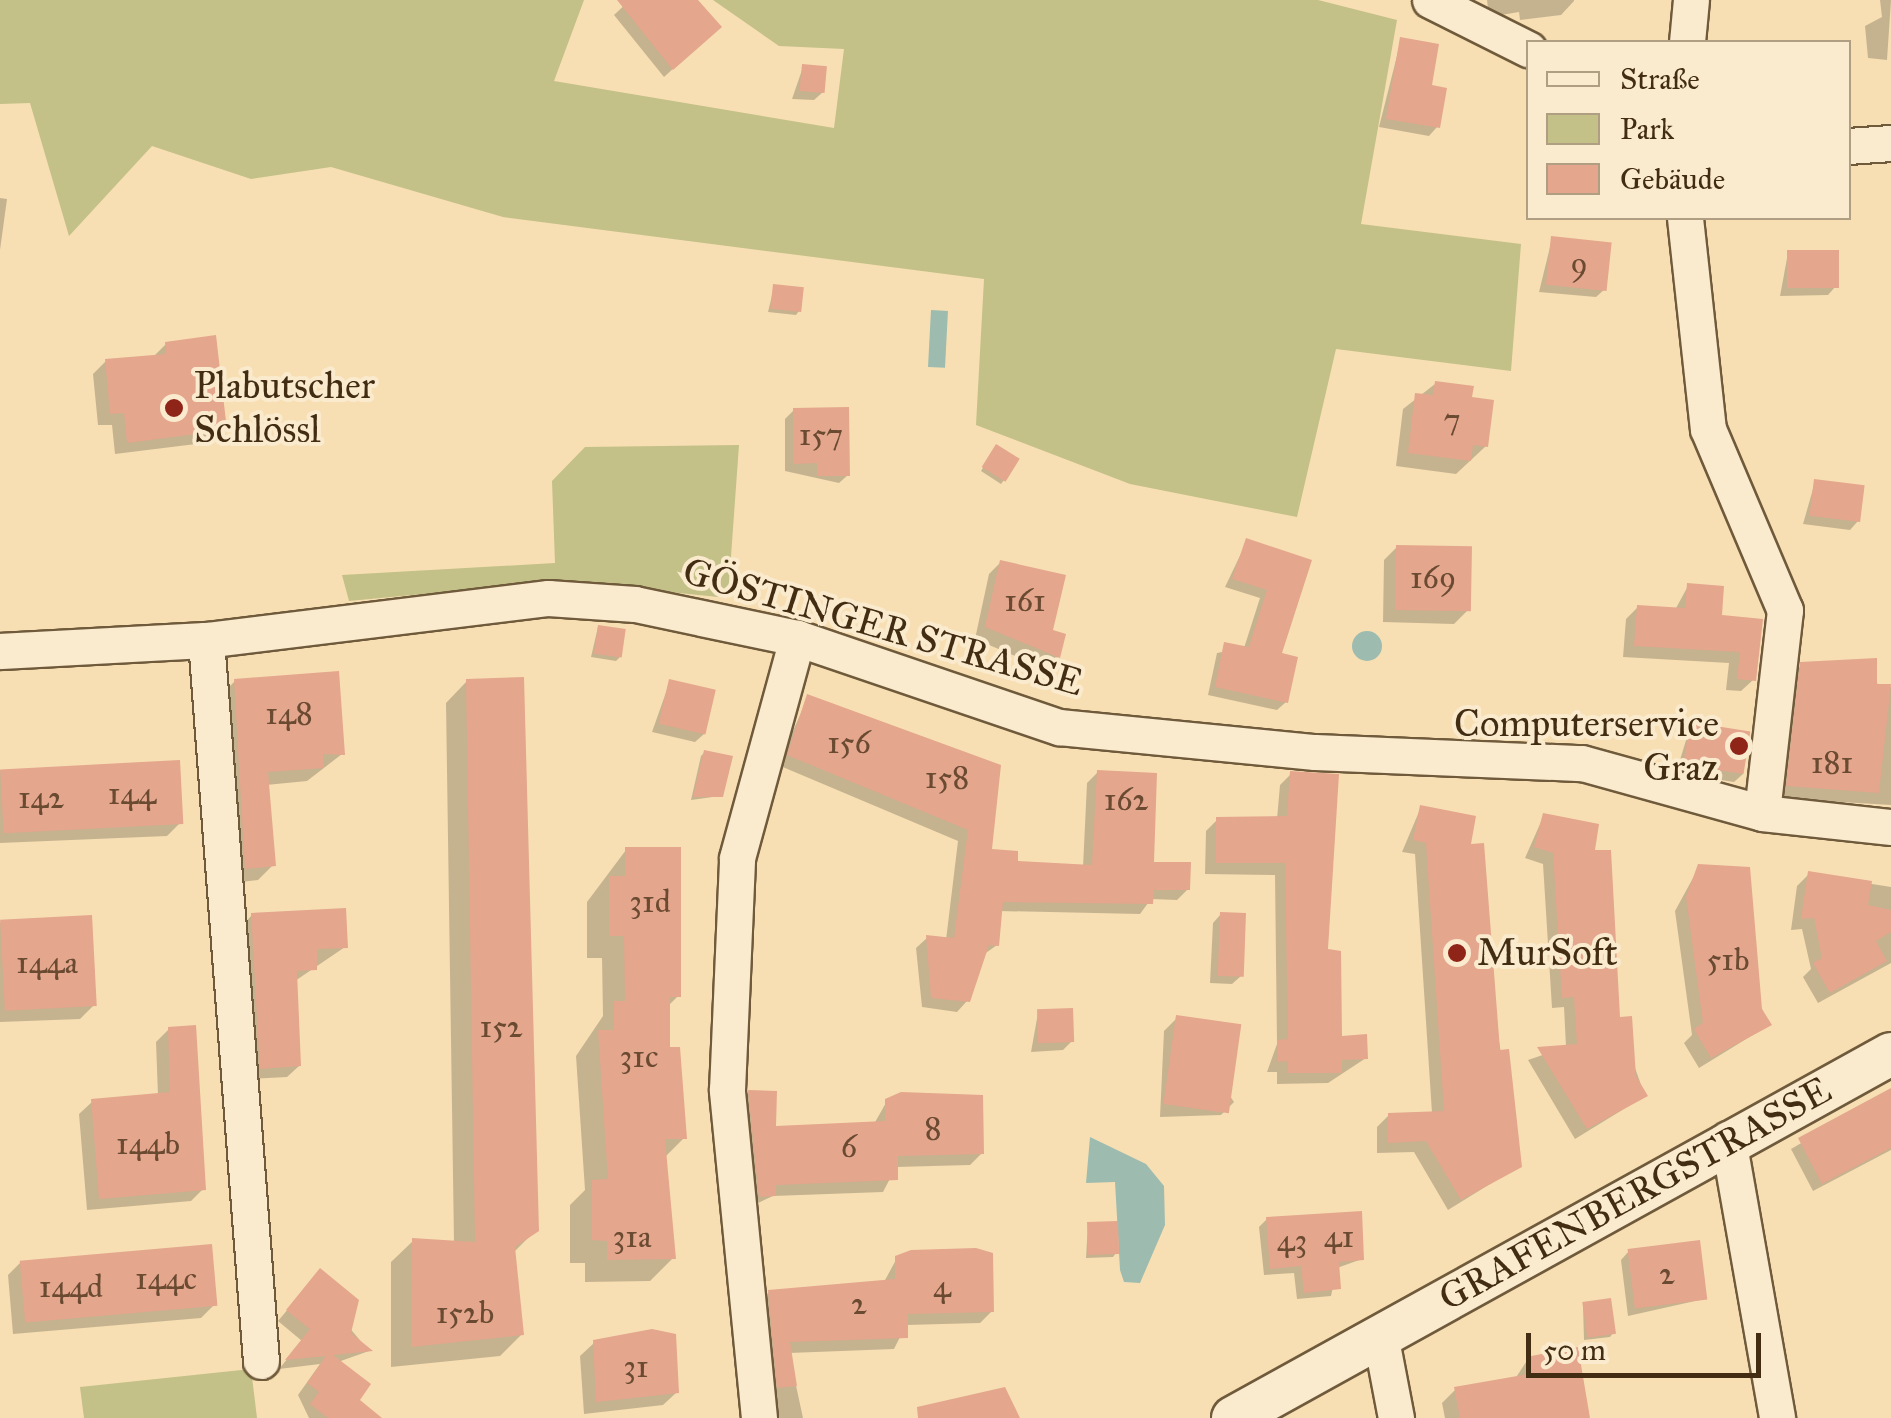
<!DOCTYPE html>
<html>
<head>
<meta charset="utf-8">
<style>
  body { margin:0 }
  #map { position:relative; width:1891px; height:1418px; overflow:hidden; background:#f7dfb3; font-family:"IM FELL Great Primer",serif }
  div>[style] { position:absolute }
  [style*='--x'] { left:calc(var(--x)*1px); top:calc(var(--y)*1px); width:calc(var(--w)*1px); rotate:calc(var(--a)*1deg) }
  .green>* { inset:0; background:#c3c088 }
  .water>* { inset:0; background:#9dbcaf; transform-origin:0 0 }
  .round { border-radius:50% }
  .shadow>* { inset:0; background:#0003; transform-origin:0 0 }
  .building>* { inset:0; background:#e4a68d; transform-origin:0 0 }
  .roads { filter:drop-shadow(2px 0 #6f5a3b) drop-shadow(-2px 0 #6f5a3b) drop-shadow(0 2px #6f5a3b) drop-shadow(0 -2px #6f5a3b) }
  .minor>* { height:35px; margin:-17.5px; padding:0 17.5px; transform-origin:17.5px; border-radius:17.5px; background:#faeace }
  .tertiary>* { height:42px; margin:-21px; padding:0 21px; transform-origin:21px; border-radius:21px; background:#faeace }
  .dots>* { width:28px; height:28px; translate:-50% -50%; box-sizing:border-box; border:5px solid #faeace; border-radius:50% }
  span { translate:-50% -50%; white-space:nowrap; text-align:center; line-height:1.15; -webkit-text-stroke:8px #faeace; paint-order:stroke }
  .number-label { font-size:32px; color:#6a4b32 }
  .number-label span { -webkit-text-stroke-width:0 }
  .poi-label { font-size:38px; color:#422d13 }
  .left { translate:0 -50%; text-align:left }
  .right { translate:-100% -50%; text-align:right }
  .street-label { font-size:38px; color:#422d13 }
  .legend { position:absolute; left:1526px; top:40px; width:325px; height:180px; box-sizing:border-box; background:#faeace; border:2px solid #b09e83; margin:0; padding:12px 18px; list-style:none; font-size:30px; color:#422d13 }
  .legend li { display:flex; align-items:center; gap:20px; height:50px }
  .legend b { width:50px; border:2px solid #b09e83 }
  .scale { position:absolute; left:1526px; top:1333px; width:235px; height:45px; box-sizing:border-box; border:5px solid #422d13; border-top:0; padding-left:12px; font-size:30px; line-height:35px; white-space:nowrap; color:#422d13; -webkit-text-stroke:8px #faeace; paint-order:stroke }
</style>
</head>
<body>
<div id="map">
  <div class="green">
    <div style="clip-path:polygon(0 0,584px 0,554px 81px,834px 128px,844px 49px,779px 46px,713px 0,1318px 0,1397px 20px,1361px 224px,1521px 244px,1511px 371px,1336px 349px,1297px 517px,1130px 484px,976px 425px,984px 279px,503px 217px,331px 167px,251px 179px,152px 146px,69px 236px,30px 103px,0 104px)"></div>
    <div style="clip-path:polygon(739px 445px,728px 598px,561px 581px,349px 601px,342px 575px,555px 563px,552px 481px,585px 447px)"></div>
    <div style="clip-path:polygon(251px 1369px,257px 1418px,84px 1418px,80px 1387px)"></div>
  </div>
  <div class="water">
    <div style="left:931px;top:310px;width:17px;height:57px;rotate:3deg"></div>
    <div class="round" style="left:1352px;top:631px;width:30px;height:30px"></div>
    <div style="clip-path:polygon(1090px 1137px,1146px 1164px,1164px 1186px,1165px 1225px,1140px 1283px,1124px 1282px,1120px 1270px,1115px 1182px,1086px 1183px)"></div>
  </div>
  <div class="shadow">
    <div style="clip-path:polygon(630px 0,695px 0,710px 35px,664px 77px,614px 15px)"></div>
    <div style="clip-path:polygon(1487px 0,1574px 0,1574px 1px,1561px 15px,1520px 20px,1519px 12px,1489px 17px)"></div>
    <div style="clip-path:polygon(1880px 0,1891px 0,1887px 60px,1868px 58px,1865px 26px,1882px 17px)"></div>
    <div style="clip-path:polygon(1401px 40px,1429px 87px,1437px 127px,1429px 136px,1379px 127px)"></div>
    <div style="left:1749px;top:40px;width:49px;height:4px"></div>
    <div style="clip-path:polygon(803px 67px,823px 92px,814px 100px,792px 99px)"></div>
    <div style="clip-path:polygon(0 198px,7px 199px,0 250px)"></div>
    <div style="clip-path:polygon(1552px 239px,1605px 289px,1596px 297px,1539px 292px)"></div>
    <div style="clip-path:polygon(1788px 253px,1836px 286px,1828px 295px,1780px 296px)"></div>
    <div style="clip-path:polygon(774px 287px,799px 311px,796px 315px,768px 312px)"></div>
    <div style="clip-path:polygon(166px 344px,225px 429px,212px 442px,115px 454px,112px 425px,98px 425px,93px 374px,106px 361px,153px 357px)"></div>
    <div style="clip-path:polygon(1435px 384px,1470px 399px,1486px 446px,1456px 474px,1396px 466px,1403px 409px)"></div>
    <div style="clip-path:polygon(794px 410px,848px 475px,839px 483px,785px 471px,785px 419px)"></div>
    <div style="clip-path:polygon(993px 451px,1004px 480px,1001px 484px,981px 471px)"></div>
    <div style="clip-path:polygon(1815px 482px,1858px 521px,1850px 530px,1803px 524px)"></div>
    <div style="clip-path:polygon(1247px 541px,1309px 562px,1278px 655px,1286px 702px,1277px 710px,1208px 695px,1217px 653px,1244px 648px,1260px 598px,1225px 587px)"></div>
    <div style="clip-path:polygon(1397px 547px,1468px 610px,1454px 624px,1383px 622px,1384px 560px)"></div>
    <div style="clip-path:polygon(1001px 562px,1050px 632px,1058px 657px,1046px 669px,975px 639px,989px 574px)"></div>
    <div style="clip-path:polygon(1688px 586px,1720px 617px,1760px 621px,1753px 680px,1741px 691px,1726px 690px,1729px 663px,1623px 657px,1626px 619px,1638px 607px,1675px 610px)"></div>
    <div style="clip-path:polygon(598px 627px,620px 657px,616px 661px,591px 657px)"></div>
    <div style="clip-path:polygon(1802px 665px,1891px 687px,1891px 805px,1775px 798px,1788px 678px)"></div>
    <div style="clip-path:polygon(235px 681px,342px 754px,307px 781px,266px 785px,273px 865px,258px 880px,231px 883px,220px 696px)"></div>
    <div style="clip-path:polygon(467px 681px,536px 1230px,513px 1253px,522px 1334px,500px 1356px,391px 1367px,391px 1262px,413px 1241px,454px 1243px,446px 703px)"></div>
    <div style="clip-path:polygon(670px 681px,704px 734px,695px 742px,652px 732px)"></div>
    <div style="clip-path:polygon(808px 697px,998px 766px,989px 852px,1015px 863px,1083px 867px,1087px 783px,1098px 772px,1152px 864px,1188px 889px,1177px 900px,1151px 899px,1140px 914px,999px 911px,997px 945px,983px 955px,967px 1001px,957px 1012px,922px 1007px,916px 948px,927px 938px,946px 940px,958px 841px,778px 765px)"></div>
    <div style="clip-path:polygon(1691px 724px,1743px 774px,1734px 782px,1676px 773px)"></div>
    <div style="clip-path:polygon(705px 752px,720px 796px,691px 800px,701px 756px)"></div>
    <div style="clip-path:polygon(0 770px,180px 823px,167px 836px,0 843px)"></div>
    <div style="clip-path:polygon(1291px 774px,1339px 1038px,1366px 1058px,1328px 1083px,1277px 1084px,1277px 1072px,1267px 1072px,1277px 1044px,1275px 875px,1205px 874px,1206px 831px,1218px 819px,1277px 819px,1280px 785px)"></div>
    <div style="clip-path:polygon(1421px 807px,1468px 847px,1519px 1166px,1448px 1210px,1414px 1152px,1377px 1153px,1377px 1127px,1389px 1115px,1432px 1113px,1415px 854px,1402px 852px)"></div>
    <div style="clip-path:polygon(1544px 815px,1592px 853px,1618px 1020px,1645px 1096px,1575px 1139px,1528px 1060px,1566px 1047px,1564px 1007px,1552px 1008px,1543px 864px,1525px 858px)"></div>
    <div style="clip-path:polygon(626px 850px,678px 996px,667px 1007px,668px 1049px,684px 1138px,664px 1158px,673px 1258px,650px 1281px,585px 1282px,585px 1263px,570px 1263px,570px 1205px,585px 1190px,576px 1056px,603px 1016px,602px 958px,587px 958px,587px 902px)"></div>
    <div style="clip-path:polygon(1699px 867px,1769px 1025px,1699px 1068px,1684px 1043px,1692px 1035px,1675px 911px)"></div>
    <div style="clip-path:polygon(1809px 874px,1891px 887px,1891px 963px,1818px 1003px,1803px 977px,1811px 969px,1802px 929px,1791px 930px,1797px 886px)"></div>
    <div style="clip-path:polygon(1221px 914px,1241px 976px,1232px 984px,1210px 983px,1213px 923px)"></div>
    <div style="clip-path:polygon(252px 915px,345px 947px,295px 981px,299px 1066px,287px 1077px,249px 1079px,241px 927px)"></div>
    <div style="clip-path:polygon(0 922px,94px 1005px,80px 1019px,0 1022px)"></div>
    <div style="clip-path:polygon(1038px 1013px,1072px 1041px,1063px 1050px,1031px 1052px)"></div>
    <div style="clip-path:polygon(1177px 1018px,1234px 1102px,1221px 1115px,1160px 1117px,1164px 1031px)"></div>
    <div style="clip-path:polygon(169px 1029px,203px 1189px,191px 1201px,87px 1210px,79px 1114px,92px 1102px,158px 1096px,156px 1042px)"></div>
    <div style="clip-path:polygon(1891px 1091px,1891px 1150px,1813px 1191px,1791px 1149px)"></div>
    <div style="clip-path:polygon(749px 1092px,773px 1128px,874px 1124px,887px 1101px,982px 1153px,970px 1165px,896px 1167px,883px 1192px,773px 1196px,747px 1208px,737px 1105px)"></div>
    <div style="clip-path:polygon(1267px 1219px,1362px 1259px,1337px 1268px,1331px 1296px,1297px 1299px,1294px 1273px,1264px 1275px,1259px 1227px)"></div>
    <div style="clip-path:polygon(1088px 1224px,1116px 1253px,1113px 1257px,1086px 1258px)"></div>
    <div style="clip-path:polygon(1629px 1251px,1704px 1299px,1628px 1316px,1621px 1260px)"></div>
    <div style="clip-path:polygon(897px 1258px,992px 1311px,980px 1323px,906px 1325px,894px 1349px,789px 1353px,803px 1418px,769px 1418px,757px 1304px,769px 1292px,884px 1282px)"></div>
    <div style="clip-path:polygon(21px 1262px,214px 1305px,201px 1318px,13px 1334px,8px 1275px)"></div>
    <div style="clip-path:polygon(311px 1282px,369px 1351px,338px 1362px,366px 1418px,309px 1418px,298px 1395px,320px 1364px,279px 1369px,302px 1341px,278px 1321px)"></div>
    <div style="clip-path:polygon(1583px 1305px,1613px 1333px,1610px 1337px,1584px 1340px)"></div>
    <div style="clip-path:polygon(594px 1343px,677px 1392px,663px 1405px,584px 1414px,580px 1356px)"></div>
    <div style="clip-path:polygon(1528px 1359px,1588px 1418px,1445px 1418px,1442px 1403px,1456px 1389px,1515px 1379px)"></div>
  </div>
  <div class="building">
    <div style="clip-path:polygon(617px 0,698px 0,722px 27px,673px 70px)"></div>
    <div style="clip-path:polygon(1400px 37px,1439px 44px,1432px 85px,1447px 88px,1440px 128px,1386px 119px)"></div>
    <div style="left:802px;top:64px;width:25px;height:27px;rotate:5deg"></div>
    <div style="left:1551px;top:236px;width:61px;height:49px;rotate:6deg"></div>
    <div style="left:1839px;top:250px;width:38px;height:52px;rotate:90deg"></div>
    <div style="left:773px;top:284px;width:31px;height:25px;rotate:6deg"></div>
    <div style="clip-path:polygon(216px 335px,227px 430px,127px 443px,124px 413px,110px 414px,105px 359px,166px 354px,165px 342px)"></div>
    <div style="clip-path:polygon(1435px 381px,1474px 386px,1472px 397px,1494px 400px,1488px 447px,1473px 445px,1471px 461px,1408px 453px,1415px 393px,1433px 395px)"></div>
    <div style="clip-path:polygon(849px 407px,850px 476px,817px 476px,817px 463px,793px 464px,793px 408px)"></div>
    <div style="left:996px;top:444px;width:28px;height:27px;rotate:32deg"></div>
    <div style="left:1814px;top:479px;width:51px;height:37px;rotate:7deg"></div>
    <div style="clip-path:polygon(1246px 538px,1312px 560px,1282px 653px,1298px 657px,1288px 703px,1215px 687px,1224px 642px,1249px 647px,1267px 590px,1232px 579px)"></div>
    <div style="left:1396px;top:545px;width:76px;height:65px;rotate:1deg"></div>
    <div style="clip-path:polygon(1000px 560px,1066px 575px,1053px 630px,1066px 634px,1060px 658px,985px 627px)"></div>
    <div style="clip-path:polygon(1687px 583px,1724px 586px,1722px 615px,1763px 619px,1756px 681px,1737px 679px,1740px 652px,1634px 646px,1637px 605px,1685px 608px)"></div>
    <div style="left:598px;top:625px;width:28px;height:29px;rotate:8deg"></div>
    <div style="clip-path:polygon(1877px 658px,1877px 684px,1891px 684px,1879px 793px,1786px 786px,1800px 662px)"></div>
    <div style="clip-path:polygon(339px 671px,345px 755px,323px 754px,324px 768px,268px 772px,276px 866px,245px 869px,234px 679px)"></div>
    <div style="clip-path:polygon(524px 677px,539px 1231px,515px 1247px,524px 1335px,411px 1347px,412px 1238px,475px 1242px,466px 679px)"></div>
    <div style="left:669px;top:679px;width:48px;height:46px;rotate:13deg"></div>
    <div style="clip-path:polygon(807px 694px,1001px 765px,992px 849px,1018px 851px,1018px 861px,1092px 865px,1097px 770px,1157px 773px,1154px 862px,1191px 862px,1190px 890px,1154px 890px,1153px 904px,1003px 902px,999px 946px,989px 945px,970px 1002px,931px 998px,926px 935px,954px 938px,968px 830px,787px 755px)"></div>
    <div style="left:1690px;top:722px;width:61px;height:43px;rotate:9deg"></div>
    <div style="clip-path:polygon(704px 750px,733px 756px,723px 797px,693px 797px)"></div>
    <div style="left:180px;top:760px;width:64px;height:180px;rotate:87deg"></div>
    <div style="clip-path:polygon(1290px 771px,1339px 774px,1328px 949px,1341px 951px,1342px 1036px,1367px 1034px,1368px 1059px,1342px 1060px,1342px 1073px,1288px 1073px,1288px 1061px,1278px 1062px,1277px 1040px,1288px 1039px,1285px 863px,1216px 863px,1216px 817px,1287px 816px)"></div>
    <div style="clip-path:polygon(1420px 805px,1476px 816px,1471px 844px,1484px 843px,1500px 1050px,1509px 1049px,1522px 1167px,1461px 1200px,1426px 1141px,1388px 1143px,1388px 1113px,1444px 1111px,1426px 843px,1413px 840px)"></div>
    <div style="clip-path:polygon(1543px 813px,1599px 824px,1595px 850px,1611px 850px,1620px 1017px,1632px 1016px,1636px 1076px,1648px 1096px,1587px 1129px,1537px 1047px,1577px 1044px,1574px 997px,1562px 998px,1553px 853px,1534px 847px)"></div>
    <div style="clip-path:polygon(625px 847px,681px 847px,681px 997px,670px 997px,670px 1047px,680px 1047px,687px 1139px,665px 1139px,676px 1259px,607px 1260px,607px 1241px,592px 1240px,592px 1180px,608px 1179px,598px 1030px,614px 1030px,614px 1001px,625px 1001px,624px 936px,609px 936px,609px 876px,625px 876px)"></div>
    <div style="clip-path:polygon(1698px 864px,1750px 867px,1762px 1009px,1772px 1025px,1711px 1058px,1694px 1029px,1703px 1023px,1686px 897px)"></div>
    <div style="clip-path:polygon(1808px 871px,1872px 881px,1868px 905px,1891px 910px,1891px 932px,1876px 941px,1887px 961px,1830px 993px,1813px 963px,1822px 958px,1814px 918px,1801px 919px)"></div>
    <div style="clip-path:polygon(346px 908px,348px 948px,317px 949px,317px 970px,297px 971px,301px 1066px,260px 1069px,251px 913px)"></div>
    <div style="left:1220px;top:912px;width:26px;height:64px;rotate:2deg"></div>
    <div style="left:92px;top:915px;width:91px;height:92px;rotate:87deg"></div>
    <div style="left:1073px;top:1008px;width:34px;height:36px;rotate:88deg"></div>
    <div style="left:1176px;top:1015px;width:66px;height:90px;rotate:8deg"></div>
    <div style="clip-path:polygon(196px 1025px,206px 1190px,99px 1199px,91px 1099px,170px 1092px,168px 1027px)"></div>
    <div style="clip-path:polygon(1891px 1088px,1891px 1148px,1822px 1184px,1798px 1138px)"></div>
    <div style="clip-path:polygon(748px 1090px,777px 1091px,776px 1126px,885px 1121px,885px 1099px,901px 1092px,983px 1095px,984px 1154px,898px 1156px,898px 1180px,776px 1185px,776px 1196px,759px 1197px)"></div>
    <div style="clip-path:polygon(1362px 1211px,1364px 1260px,1339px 1262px,1341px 1289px,1304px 1293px,1301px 1266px,1270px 1269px,1266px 1217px)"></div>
    <div style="left:1118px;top:1221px;width:33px;height:31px;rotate:88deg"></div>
    <div style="left:1700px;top:1240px;width:60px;height:73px;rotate:83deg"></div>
    <div style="left:212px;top:1244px;width:62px;height:193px;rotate:85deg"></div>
    <div style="clip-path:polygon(976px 1248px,993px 1253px,994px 1312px,908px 1314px,908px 1338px,790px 1342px,797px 1386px,777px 1388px,768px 1290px,895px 1279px,895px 1256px,911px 1250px)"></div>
    <div style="clip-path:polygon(320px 1268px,359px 1300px,351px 1333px,373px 1351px,333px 1355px,371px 1384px,360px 1400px,382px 1418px,328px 1418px,310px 1404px,319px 1392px,307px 1383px,326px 1356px,285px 1360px,310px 1329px,286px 1310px)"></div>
    <div style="left:1611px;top:1298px;width:36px;height:29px;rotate:82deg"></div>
    <div style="clip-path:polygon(652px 1329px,676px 1334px,679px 1393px,596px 1402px,593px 1340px)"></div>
    <div style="clip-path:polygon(1578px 1347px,1590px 1418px,1460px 1418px,1454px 1387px,1529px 1374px,1526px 1357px)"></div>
    <div style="clip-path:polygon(1005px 1387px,1020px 1418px,918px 1418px,917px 1407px)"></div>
  </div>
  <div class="roads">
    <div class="minor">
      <div style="--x:1430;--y:0;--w:110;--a:26.6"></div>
      <div style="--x:1687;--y:42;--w:42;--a:-84.6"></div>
      <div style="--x:1848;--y:146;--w:43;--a:-4"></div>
      <div style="--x:1685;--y:218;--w:212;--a:83.8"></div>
      <div style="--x:1708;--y:429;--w:197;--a:67"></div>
      <div style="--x:1785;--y:610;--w:204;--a:96.5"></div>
      <div style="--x:206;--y:640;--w:723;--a:85.64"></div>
      <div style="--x:0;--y:651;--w:206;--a:-3.1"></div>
      <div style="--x:206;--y:640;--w:345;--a:-7"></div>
      <div style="--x:548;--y:598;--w:87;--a:3.9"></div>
      <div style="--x:635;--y:604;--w:166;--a:11.9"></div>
      <div style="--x:797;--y:638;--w:277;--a:18.8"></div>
      <div style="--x:1059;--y:727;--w:257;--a:5.6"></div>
      <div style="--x:1315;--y:752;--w:267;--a:2.4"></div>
      <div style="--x:1582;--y:763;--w:187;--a:15.5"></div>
      <div style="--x:1762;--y:813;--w:130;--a:6.2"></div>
      <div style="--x:1728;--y:1139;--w:283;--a:80"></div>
      <div style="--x:1380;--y:1334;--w:86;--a:79.2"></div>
      <div style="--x:759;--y:1418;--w:330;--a:-95.6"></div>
      <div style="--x:727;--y:1090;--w:232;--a:-87.5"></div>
      <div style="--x:737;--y:858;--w:228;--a:-74.7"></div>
    </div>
    <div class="tertiary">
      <div style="--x:1233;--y:1418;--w:752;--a:-28.95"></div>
    </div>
  </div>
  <div class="dots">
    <div style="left:174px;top:408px;background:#8f2418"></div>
    <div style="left:1739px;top:746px;background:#8f2418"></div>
    <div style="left:1457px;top:953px;background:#8f2418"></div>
  </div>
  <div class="number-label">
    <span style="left:1579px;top:264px">9</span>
    <span style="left:1452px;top:420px">7</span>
    <span style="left:821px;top:435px">157</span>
    <span style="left:1433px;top:578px">169</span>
    <span style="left:1025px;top:601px">161</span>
    <span style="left:289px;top:714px">148</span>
    <span style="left:849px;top:743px">156</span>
    <span style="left:1832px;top:763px">181</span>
    <span style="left:947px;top:778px">158</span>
    <span style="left:132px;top:794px">144</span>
    <span style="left:41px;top:798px">142</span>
    <span style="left:1126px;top:800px">162</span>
    <span style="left:650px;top:902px">31d</span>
    <span style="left:1728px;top:960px">51b</span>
    <span style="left:47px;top:963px">144a</span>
    <span style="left:501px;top:1027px">152</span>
    <span style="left:639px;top:1057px">31c</span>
    <span style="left:933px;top:1129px">8</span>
    <span style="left:148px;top:1144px">144b</span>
    <span style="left:849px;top:1147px">6</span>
    <span style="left:632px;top:1237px">31a</span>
    <span style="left:1339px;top:1237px">41</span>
    <span style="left:1292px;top:1241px">43</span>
    <span style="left:1667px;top:1274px">2</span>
    <span style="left:166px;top:1279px">144c</span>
    <span style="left:71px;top:1287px">144d</span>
    <span style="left:942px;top:1287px">4</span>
    <span style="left:859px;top:1304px">2</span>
    <span style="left:465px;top:1313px">152b</span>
    <span style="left:636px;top:1367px">31</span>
  </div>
  <div class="poi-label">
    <span class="left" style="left:194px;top:408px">Plabutscher<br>Schlössl</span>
    <span class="right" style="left:1719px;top:746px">Computerservice<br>Graz</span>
    <span class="left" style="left:1477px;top:953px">MurSoft</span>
  </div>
  <div class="street-label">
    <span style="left:883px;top:627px;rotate:16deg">GÖSTINGER STRASSE</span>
    <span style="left:1635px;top:1194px;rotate:-29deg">GRAFENBERGSTRASSE</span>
  </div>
  <ul class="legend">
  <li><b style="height:12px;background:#faeace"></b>Straße</li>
  <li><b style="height:28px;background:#c3c088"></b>Park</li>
  <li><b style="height:28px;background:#e4a68d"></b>Gebäude</li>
  </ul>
  <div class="scale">50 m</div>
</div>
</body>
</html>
